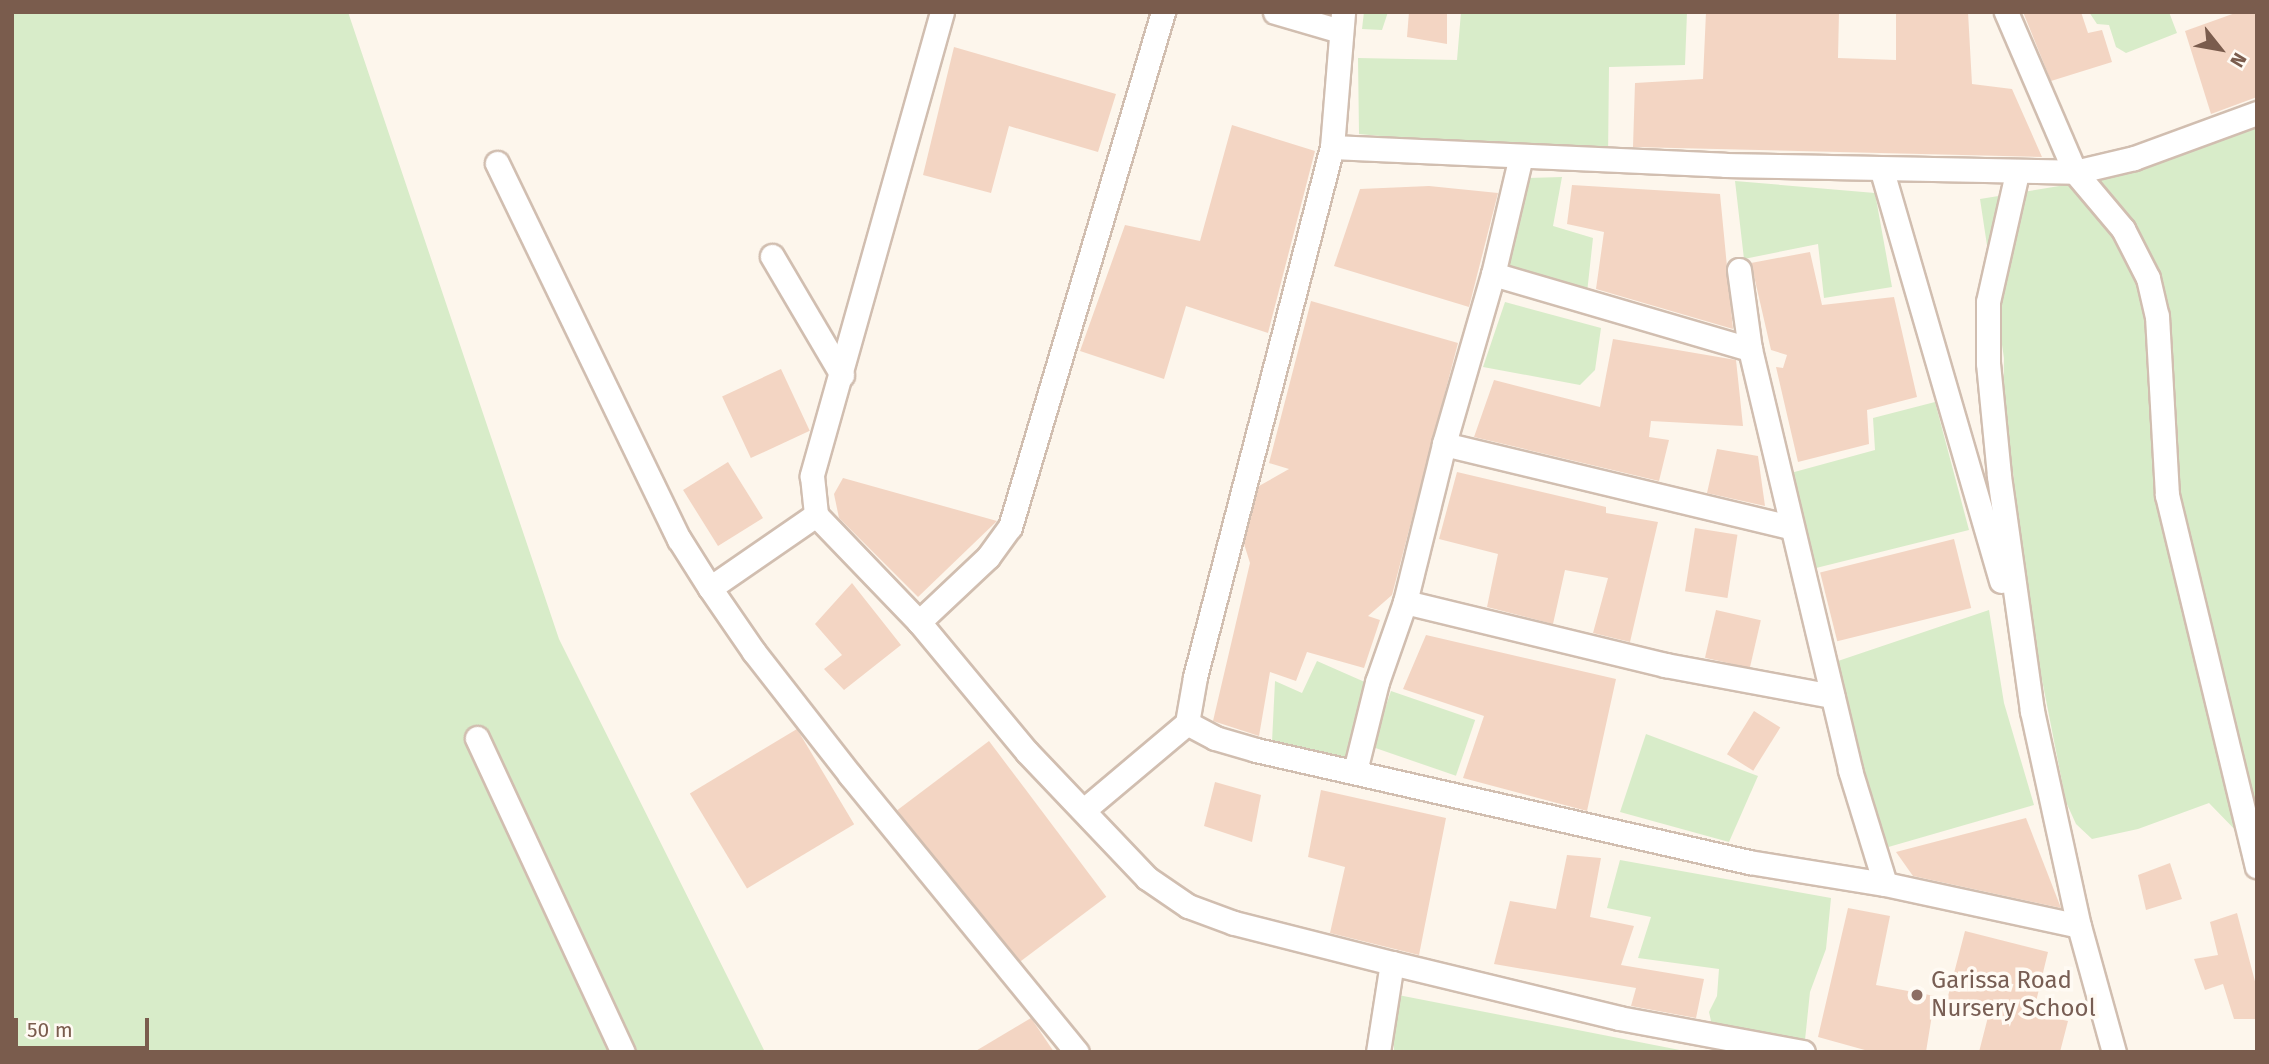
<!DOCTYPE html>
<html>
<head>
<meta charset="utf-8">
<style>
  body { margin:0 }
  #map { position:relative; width:2269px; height:1064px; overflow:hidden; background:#fdf6ec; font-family:"Fira Sans",sans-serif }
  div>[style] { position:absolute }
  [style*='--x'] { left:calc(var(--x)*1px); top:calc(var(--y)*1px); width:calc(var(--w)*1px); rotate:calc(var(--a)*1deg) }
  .green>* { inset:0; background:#d8ecc9; transform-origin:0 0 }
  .building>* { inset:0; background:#f3d5c3; transform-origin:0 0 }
  .roads { filter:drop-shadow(2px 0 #d1beb0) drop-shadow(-2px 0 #d1beb0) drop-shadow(0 2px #d1beb0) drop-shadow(0 -2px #d1beb0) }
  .minor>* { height:23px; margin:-11.5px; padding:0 11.5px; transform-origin:11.5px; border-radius:11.5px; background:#fff }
  .dots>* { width:19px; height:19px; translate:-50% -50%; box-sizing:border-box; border:4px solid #fffaf3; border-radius:50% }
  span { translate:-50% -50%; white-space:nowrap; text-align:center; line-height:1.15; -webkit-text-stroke:7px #fffaf3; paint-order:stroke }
  .education-label { font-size:24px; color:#785e54 }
  .left { translate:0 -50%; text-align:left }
  .frame { position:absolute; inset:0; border:14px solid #7a5c4d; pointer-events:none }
  .north { position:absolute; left:2185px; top:14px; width:70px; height:70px; -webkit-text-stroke:5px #fffaf3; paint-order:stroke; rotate:121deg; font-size:19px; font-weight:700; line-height:28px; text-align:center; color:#7a5c4d }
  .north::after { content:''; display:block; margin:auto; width:24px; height:32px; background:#7a5c4d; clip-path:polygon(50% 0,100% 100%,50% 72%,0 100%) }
  .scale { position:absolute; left:14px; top:1018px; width:135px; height:32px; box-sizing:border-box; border:4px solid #7a5c4d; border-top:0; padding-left:9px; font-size:21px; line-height:24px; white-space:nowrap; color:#7a5c4d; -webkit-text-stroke:5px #fffaf3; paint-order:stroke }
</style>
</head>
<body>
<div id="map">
  <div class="green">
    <div style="clip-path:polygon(12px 12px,348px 12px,559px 639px,765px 1052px,12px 1052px)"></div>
    <div style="clip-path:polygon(1364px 12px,1388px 12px,1382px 30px,1362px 29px)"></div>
    <div style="clip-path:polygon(1461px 12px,1687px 12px,1685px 65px,1609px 67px,1608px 158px,1359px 134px,1358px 58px,1457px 60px)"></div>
    <div style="clip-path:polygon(2089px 12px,2169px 12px,2177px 33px,2126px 53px,2116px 47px,2109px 25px,2097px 24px)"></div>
    <div style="clip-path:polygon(2257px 125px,2257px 870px,2244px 839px,2209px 803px,2138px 829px,2092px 839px,2076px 824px,2066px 802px,2013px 532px,2014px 478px,2003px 424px,2004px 358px,1980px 199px,2120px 176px)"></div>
    <div style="clip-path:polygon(1562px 177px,1553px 226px,1593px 238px,1587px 293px,1503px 281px,1528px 178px)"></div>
    <div style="clip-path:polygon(1735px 181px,1875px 193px,1892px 287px,1824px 298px,1818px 244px,1744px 259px)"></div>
    <div style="clip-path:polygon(1505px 302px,1601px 328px,1595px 370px,1580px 385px,1483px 367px)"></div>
    <div style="clip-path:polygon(1935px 402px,1969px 530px,1816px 568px,1787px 474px,1875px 450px,1873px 418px)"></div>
    <div style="clip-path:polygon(1989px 610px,2004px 703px,2034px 805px,1878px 850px,1835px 662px)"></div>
    <div style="clip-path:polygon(1317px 661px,1367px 683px,1350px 772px,1272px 742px,1275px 681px,1302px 693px)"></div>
    <div style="left:1391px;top:691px;width:89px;height:59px;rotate:19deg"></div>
    <div style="clip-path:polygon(1646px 734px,1758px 776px,1729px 842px,1620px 812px)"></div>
    <div style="clip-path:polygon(1620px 860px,1831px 898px,1826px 949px,1810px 992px,1805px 1040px,1713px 1030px,1709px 1012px,1717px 996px,1719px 969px,1638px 958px,1651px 917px,1607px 908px)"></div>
    <div style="clip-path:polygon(1393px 994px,1690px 1052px,1394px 1052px)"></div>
  </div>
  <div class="building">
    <div style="clip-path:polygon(1409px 12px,1447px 12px,1447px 44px,1407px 37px)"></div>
    <div style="clip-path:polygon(1706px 12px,1839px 12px,1838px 58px,1896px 60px,1896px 12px,1968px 12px,1972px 84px,2012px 89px,2042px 157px,1633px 147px,1635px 83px,1703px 79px)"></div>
    <div style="clip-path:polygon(2023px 12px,2081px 12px,2088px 33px,2102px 30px,2112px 62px,2051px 81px)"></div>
    <div style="clip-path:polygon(2238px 12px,2257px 12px,2257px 97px,2211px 114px,2185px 31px)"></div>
    <div style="clip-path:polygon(954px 47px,1116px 94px,1098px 152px,1009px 126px,991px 193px,923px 175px)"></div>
    <div style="clip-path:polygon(1232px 125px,1315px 151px,1268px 333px,1186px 306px,1164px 379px,1080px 351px,1125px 225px,1200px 241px)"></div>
    <div style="clip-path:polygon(1572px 185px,1720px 194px,1733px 329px,1596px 289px,1604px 232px,1567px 224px)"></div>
    <div style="clip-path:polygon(1429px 186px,1498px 193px,1469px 307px,1334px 266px,1360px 189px)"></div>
    <div style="clip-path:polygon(1810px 252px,1822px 305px,1894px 297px,1917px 397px,1867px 410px,1869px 444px,1798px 462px,1776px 367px,1783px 368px,1787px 355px,1771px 350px,1751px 263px)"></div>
    <div style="clip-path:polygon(1311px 301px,1458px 343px,1392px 595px,1368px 616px,1380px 620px,1364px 668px,1307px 652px,1296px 681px,1270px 672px,1259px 736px,1213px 721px,1250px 563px,1244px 544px,1259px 486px,1289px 469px,1269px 463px)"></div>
    <div style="clip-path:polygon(1613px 339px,1736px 360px,1743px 426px,1651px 421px,1649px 437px,1669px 440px,1659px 481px,1474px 437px,1494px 380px,1600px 407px)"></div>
    <div style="left:781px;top:369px;width:68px;height:65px;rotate:65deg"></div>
    <div style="clip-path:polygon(1717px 449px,1758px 456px,1765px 506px,1707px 493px)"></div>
    <div style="left:728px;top:462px;width:66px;height:53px;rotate:58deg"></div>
    <div style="clip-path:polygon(1457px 472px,1606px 507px,1606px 513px,1658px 522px,1630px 642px,1593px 633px,1608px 578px,1565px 570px,1553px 624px,1487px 607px,1498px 554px,1439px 539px)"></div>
    <div style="clip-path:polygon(843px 478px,997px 521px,918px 597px,839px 518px,834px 494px)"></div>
    <div style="left:1695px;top:528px;width:43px;height:64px;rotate:9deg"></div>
    <div style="left:1954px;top:539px;width:71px;height:138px;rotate:76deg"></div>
    <div style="clip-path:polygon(852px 583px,901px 645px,844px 690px,824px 669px,842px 655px,815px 624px)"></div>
    <div style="left:1716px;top:610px;width:46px;height:49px;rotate:13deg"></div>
    <div style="clip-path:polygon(1426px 635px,1616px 679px,1587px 811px,1463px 778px,1484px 716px,1403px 689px)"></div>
    <div style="left:1754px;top:711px;width:31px;height:51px;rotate:32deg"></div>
    <div style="left:797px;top:729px;width:111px;height:125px;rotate:59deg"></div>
    <div style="left:989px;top:741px;width:195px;height:115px;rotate:53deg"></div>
    <div style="clip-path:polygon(1215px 782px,1261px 795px,1252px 842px,1204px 826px)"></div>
    <div style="clip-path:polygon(1321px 790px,1446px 818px,1419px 955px,1330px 933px,1345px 867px,1308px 857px)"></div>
    <div style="clip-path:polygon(2026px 818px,2061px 908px,1913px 876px,1896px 852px)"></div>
    <div style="clip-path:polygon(1567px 855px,1601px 858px,1590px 917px,1634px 926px,1621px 965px,1704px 979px,1696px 1018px,1631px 1006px,1636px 988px,1494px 964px,1510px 901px,1556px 909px)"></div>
    <div style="clip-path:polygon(2170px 863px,2182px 899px,2146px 910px,2138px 875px)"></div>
    <div style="clip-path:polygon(1848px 908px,1890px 916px,1876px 985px,1935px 996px,1926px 1052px,1872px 1052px,1818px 1037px)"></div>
    <div style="clip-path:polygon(2237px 913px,2257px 989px,2257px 1019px,2234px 1019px,2223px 984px,2205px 990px,2194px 959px,2218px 955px,2210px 922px)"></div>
    <div style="clip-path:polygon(1965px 931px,2048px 952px,2033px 1014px,2068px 1021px,2060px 1052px,1979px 1052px,1989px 1013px,1947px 1000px)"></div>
    <div style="clip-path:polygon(1031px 1018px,1054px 1052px,974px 1052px)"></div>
  </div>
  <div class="roads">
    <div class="minor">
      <div style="--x:942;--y:12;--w:482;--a:105.7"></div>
      <div style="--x:812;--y:476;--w:39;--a:84"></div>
      <div style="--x:816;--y:515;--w:149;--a:46.1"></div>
      <div style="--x:919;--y:622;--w:169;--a:50.3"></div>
      <div style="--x:1027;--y:752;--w:174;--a:46.4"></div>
      <div style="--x:1147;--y:878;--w:50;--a:34.3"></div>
      <div style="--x:1188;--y:906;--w:49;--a:20.3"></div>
      <div style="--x:1234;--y:923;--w:163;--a:14.2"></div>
      <div style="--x:1275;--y:12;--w:68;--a:16.3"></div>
      <div style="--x:2006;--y:12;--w:174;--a:66.7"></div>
      <div style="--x:2075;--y:172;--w:75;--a:49.9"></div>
      <div style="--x:2123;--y:229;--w:55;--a:63"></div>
      <div style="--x:2148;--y:278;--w:39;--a:77"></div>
      <div style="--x:2157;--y:316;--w:179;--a:86.8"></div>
      <div style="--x:2167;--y:495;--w:382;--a:76.4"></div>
      <div style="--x:1332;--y:147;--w:393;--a:2.6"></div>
      <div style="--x:1725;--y:165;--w:350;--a:1.1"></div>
      <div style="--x:2075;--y:172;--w:61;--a:-13.3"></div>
      <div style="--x:2134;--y:158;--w:131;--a:-20.1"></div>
      <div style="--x:1521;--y:156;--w:121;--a:103.3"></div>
      <div style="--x:1493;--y:274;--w:177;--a:106.1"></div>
      <div style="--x:1444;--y:444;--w:357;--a:13.5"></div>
      <div style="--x:497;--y:163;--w:418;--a:64.2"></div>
      <div style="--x:679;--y:539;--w:58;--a:57.7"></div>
      <div style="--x:710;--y:588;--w:78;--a:55.5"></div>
      <div style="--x:754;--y:652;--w:156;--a:52"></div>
      <div style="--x:850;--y:775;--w:358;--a:50.7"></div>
      <div style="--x:1882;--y:171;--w:427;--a:73.8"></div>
      <div style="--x:2017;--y:173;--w:132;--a:102.7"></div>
      <div style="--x:1988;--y:302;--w:61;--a:90"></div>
      <div style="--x:1988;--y:363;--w:114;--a:84.4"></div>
      <div style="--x:1999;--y:476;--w:237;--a:82"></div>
      <div style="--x:2032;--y:711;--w:220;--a:77.7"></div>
      <div style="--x:2079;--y:926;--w:131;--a:74.5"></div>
      <div style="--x:772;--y:256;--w:138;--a:59.5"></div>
      <div style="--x:1739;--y:270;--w:80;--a:82.1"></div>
      <div style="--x:1493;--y:274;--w:268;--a:16.3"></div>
      <div style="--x:1750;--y:349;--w:433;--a:76.6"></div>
      <div style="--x:1850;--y:770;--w:119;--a:72.9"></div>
      <div style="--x:710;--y:588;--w:129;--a:-34.6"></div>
      <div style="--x:1405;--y:602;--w:163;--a:-76.1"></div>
      <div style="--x:919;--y:622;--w:95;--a:-43.3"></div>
      <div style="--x:988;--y:557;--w:37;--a:-54"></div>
      <div style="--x:1010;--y:527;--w:537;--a:-73.45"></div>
      <div style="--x:1187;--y:723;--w:32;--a:28"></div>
      <div style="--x:1215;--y:738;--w:43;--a:16.3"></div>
      <div style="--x:1256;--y:750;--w:506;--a:12.8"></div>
      <div style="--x:1749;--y:862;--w:138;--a:9.2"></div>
      <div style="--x:1885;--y:884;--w:198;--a:12.2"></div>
      <div style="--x:477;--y:738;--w:346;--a:65.1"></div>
      <div style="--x:1355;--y:771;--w:92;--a:-76.1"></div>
      <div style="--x:1377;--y:682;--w:85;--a:-70.7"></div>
      <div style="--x:1405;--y:602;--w:268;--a:13.6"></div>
      <div style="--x:1665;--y:665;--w:170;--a:10.5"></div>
      <div style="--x:1085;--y:809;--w:133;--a:-40.1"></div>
      <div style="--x:1187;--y:723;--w:47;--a:-80.1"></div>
      <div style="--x:1195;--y:677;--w:547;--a:-75.51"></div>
      <div style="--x:1332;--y:147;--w:135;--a:-85.3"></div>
      <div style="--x:1378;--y:1052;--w:90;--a:-81.1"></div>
      <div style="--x:1392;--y:963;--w:234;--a:13.6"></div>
      <div style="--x:1619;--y:1018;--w:187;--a:10.5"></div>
    </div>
  </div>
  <div class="dots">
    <div style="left:1917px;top:995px;background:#8d6e63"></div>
  </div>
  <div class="education-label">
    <span class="left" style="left:1931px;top:995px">Garissa Road<br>Nursery School</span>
  </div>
  <div class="frame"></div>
  <div class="north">N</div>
  <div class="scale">50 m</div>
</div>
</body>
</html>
